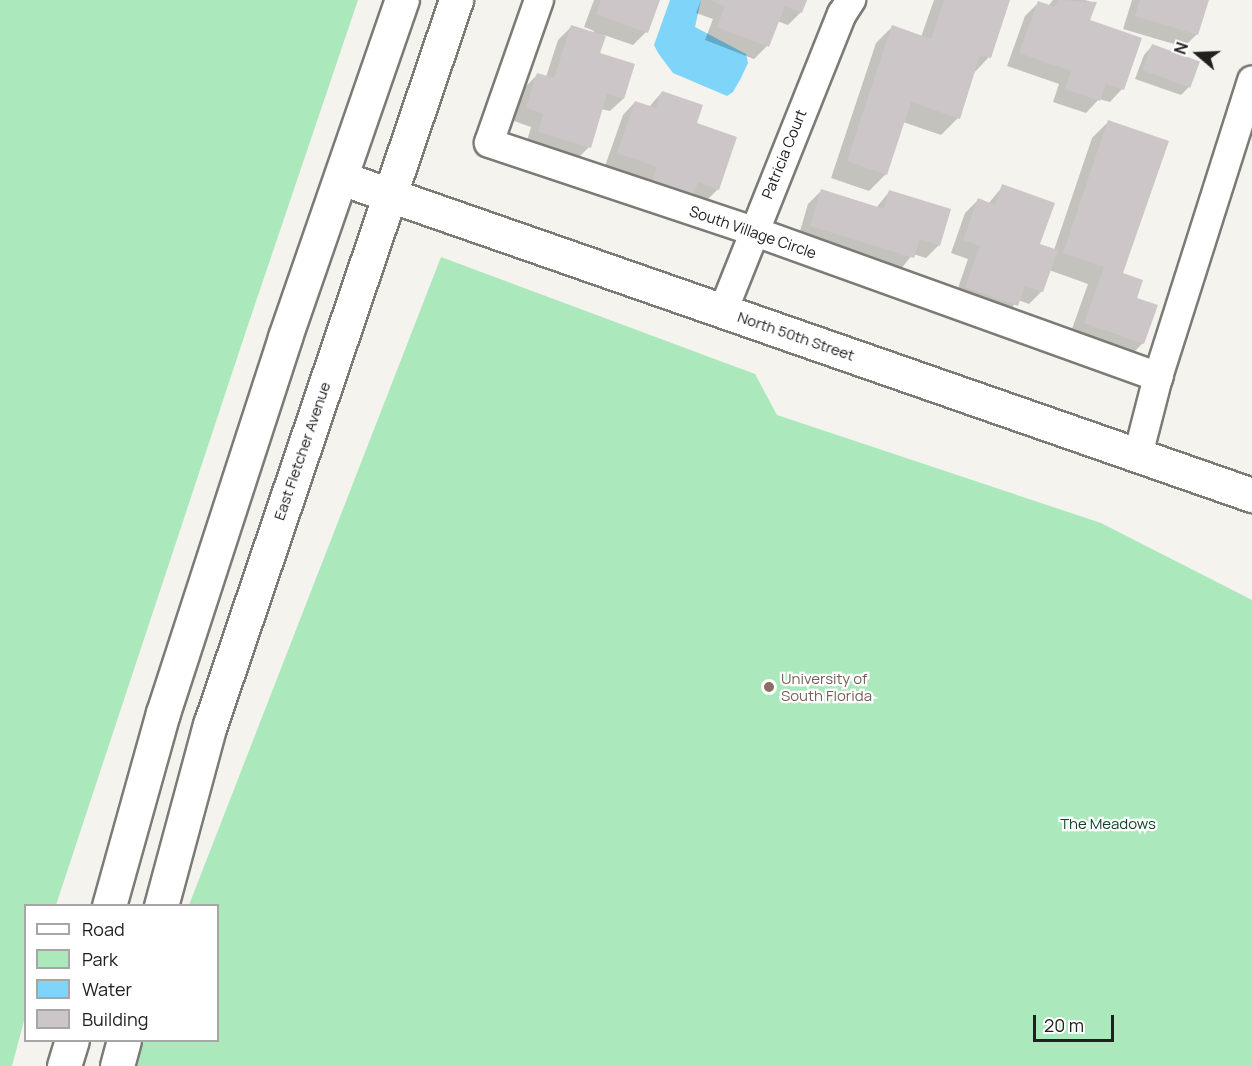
<!DOCTYPE html>
<html>
<head>
<meta charset="utf-8">
<style>
  body { margin:0 }
  #map { position:relative; width:1252px; height:1066px; overflow:hidden; background:#f4f3ed; font-family:Manrope,sans-serif }
  div>[style] { position:absolute }
  [style*='--x'] { left:calc(var(--x)*1px); top:calc(var(--y)*1px); width:calc(var(--w)*1px); rotate:calc(var(--a)*1deg) }
  .green>* { inset:0; background:#abe9bc }
  .water>* { inset:0; background:#7ed5f9 }
  .shadow>* { inset:0; background:#0003 }
  .building>* { inset:0; background:#ccc6c8; transform-origin:0 0 }
  .roads { filter:drop-shadow(2px 0 #7c7b76) drop-shadow(-2px 0 #7c7b76) drop-shadow(0 2px #7c7b76) drop-shadow(0 -2px #7c7b76) }
  .minor>* { height:28px; margin:-14px; padding:0 14px; transform-origin:14px; border-radius:14px; background:#fff }
  .tertiary>* { height:33px; margin:-16.5px; padding:0 16.5px; transform-origin:16.5px; border-radius:16.5px; background:#fff }
  .secondary>* { height:33px; margin:-16.5px; padding:0 16.5px; transform-origin:16.5px; border-radius:16.5px; background:#fff }
  .dots>* { width:16px; height:16px; translate:-50% -50%; box-sizing:border-box; border:3px solid #fff; border-radius:50% }
  span { translate:-50% -50%; white-space:nowrap; text-align:center; line-height:1.15; -webkit-text-stroke:4.5px #fff; paint-order:stroke }
  .street-label { font-size:15px; color:#21201e }
  .education-label { font-size:15px; color:#785e54 }
  .left { translate:0 -50%; text-align:left }
  .park-label { font-size:15px; color:#0f4425 }
  .legend { position:absolute; left:24px; top:904px; width:195px; height:138px; box-sizing:border-box; background:#fff; border:2px solid #a6a6a5; margin:0; padding:8px 10px; list-style:none; font-size:18px; color:#21201e }
  .legend li { display:flex; align-items:center; gap:12px; height:30px }
  .legend b { width:30px; border:2px solid #a6a6a5 }
  .north { position:absolute; left:1168px; top:24px; width:60px; height:60px; -webkit-text-stroke:4px #fff; paint-order:stroke; rotate:289deg; font-size:16px; font-weight:700; line-height:24px; text-align:center; color:#21201e }
  .north::after { content:''; display:block; margin:auto; width:21px; height:27px; background:#21201e; clip-path:polygon(50% 0,100% 100%,50% 72%,0 100%) }
  .scale { position:absolute; left:1033px; top:1015px; width:81px; height:27px; box-sizing:border-box; border:3px solid #21201e; border-top:0; padding-left:8px; font-size:18px; line-height:21px; white-space:nowrap; color:#21201e; -webkit-text-stroke:4px #fff; paint-order:stroke }
</style>
</head>
<body>
<div id="map">
  <div class="green">
    <div style="clip-path:polygon(0 0,358px 0,246px 331px,56px 905px,26px 906px,25px 1017px,12px 1066px,0 1066px)"></div>
    <div style="clip-path:polygon(441px 257px,755px 374px,777px 415px,1101px 523px,1252px 600px,1252px 1066px,133px 1066px,141px 1041px,218px 1040px,218px 906px,189px 905px)"></div>
  </div>
  <div class="water">
    <div style="clip-path:polygon(670px 0,701px 0,695px 27px,746px 54px,748px 63px,741px 78px,733px 92px,727px 96px,673px 73px,658px 53px,654px 45px)"></div>
  </div>
  <div class="shadow">
    <div style="clip-path:polygon(594px 0,659px 0,646px 32px,633px 45px,604px 35px,598px 54px,623px 99px,610px 111px,601px 109px,589px 147px,576px 160px,526px 144px,531px 127px,514px 121px,524px 88px,537px 75px,546px 77px,558px 40px,571px 27px,593px 33px,594px 31px,584px 27px)"></div>
    <div style="clip-path:polygon(701px 0,805px 0,801px 12px,788px 25px,777px 21px,767px 46px,754px 59px,705px 40px,713px 19px,696px 13px)"></div>
    <div style="clip-path:polygon(934px 0,1006px 0,989px 57px,973px 74px,958px 118px,941px 135px,903px 122px,886px 174px,869px 191px,831px 178px,876px 43px,893px 26px,921px 37px)"></div>
    <div style="clip-path:polygon(1053px 0,1085px 0,1095px 3px,1088px 21px,1122px 89px,1110px 102px,1099px 99px,1086px 113px,1053px 102px,1059px 84px,1007px 66px,1025px 16px,1038px 3px,1049px 5px)"></div>
    <div style="clip-path:polygon(1132px 0,1207px 0,1197px 34px,1184px 47px,1123px 29px)"></div>
    <div style="clip-path:polygon(1152px 46px,1190px 86px,1181px 95px,1135px 79px,1144px 55px)"></div>
    <div style="clip-path:polygon(662px 92px,695px 124px,718px 189px,705px 202px,605px 166px,623px 115px,635px 102px,649px 107px)"></div>
    <div style="clip-path:polygon(1109px 121px,1121px 274px,1135px 299px,1143px 343px,1126px 360px,1068px 340px,1088px 284px,1049px 270px,1042px 291px,1029px 304px,1018px 300px,1004px 318px,954px 300px,968px 259px,951px 253px,965px 213px,978px 200px,988px 204px,1003px 186px,1038px 245px,1054px 250px,1092px 138px)"></div>
    <div style="clip-path:polygon(821px 191px,876px 208px,889px 192px,939px 245px,926px 258px,913px 254px,900px 270px,798px 238px,808px 204px)"></div>
  </div>
  <div class="building">
    <div style="clip-path:polygon(601px 0,660px 0,648px 33px,596px 14px)"></div>
    <div style="clip-path:polygon(709px 0,807px 0,802px 13px,785px 6px,769px 47px,717px 27px,725px 6px)"></div>
    <div style="clip-path:polygon(944px 0,1010px 0,991px 58px,980px 55px,960px 119px,911px 102px,887px 175px,847px 161px,892px 25px,931px 39px)"></div>
    <div style="clip-path:polygon(1058px 0,1097px 2px,1090px 20px,1142px 38px,1124px 90px,1106px 84px,1100px 101px,1065px 89px,1071px 71px,1019px 53px,1038px 1px,1055px 7px)"></div>
    <div style="clip-path:polygon(1140px 0,1209px 0,1198px 35px,1135px 16px)"></div>
    <div style="clip-path:polygon(571px 25px,606px 36px,600px 53px,635px 64px,624px 99px,607px 94px,591px 148px,538px 132px,543px 114px,526px 108px,537px 73px,554px 78px)"></div>
    <div style="left:1152px;top:44px;width:51px;height:28px;rotate:20deg"></div>
    <div style="clip-path:polygon(662px 91px,703px 105px,697px 123px,737px 137px,719px 190px,698px 182px,692px 200px,651px 185px,657px 167px,617px 153px,635px 101px,656px 108px)"></div>
    <div style="clip-path:polygon(1108px 120px,1169px 141px,1123px 273px,1143px 280px,1137px 298px,1158px 305px,1144px 344px,1084px 323px,1104px 267px,1063px 253px)"></div>
    <div style="clip-path:polygon(1002px 184px,1055px 203px,1040px 244px,1058px 250px,1043px 292px,1025px 286px,1018px 306px,965px 287px,980px 246px,963px 240px,978px 198px,995px 205px)"></div>
    <div style="clip-path:polygon(821px 189px,884px 209px,889px 190px,951px 209px,940px 246px,920px 239px,914px 258px,810px 226px)"></div>
  </div>
  <div class="roads">
    <div class="minor">
      <div style="--x:539;--y:0;--w:151;--a:109.3"></div>
      <div style="--x:489;--y:143;--w:278;--a:18.4"></div>
      <div style="--x:753;--y:231;--w:431;--a:19.8"></div>
      <div style="--x:723;--y:311;--w:320;--a:-68.2"></div>
      <div style="--x:842;--y:14;--w:17;--a:-57"></div>
      <div style="--x:1138;--y:455;--w:81;--a:-75.6"></div>
      <div style="--x:1158;--y:377;--w:311;--a:-72.4"></div>
    </div>
    <div class="tertiary">
      <div style="--x:341;--y:178;--w:965;--a:19.19"></div>
    </div>
    <div class="secondary">
      <div style="--x:109;--y:906;--w:200;--a:-74.4"></div>
      <div style="--x:163;--y:713;--w:395;--a:-72"></div>
      <div style="--x:285;--y:337;--w:357;--a:-70.9"></div>
      <div style="--x:161;--y:906;--w:188;--a:-74.9"></div>
      <div style="--x:210;--y:725;--w:766;--a:-71.26"></div>
      <div style="--x:64;--y:1066;--w:27;--a:-73"></div>
      <div style="--x:117;--y:1066;--w:27;--a:-75"></div>
    </div>
  </div>
  <div class="dots">
    <div style="left:769px;top:687px;background:#8d6e63"></div>
  </div>
  <div class="street-label">
    <span style="left:784px;top:154px;rotate:-68deg">Patricia Court</span>
    <span style="left:753px;top:232px;rotate:19deg">South Village Circle</span>
    <span style="left:796px;top:336px;rotate:19deg">North 50th Street</span>
    <span style="left:302px;top:451px;rotate:-71deg">East Fletcher Avenue</span>
  </div>
  <div class="education-label">
    <span class="left" style="left:781px;top:687px">University of<br>South Florida</span>
  </div>
  <div class="park-label">
    <span style="left:1108px;top:824px">The Meadows</span>
  </div>
  <ul class="legend">
  <li><b style="height:8px;background:#fff"></b>Road</li>
  <li><b style="height:16px;background:#abe9bc"></b>Park</li>
  <li><b style="height:16px;background:#7ed5f9"></b>Water</li>
  <li><b style="height:16px;background:#ccc6c8"></b>Building</li>
  </ul>
  <div class="north">N</div>
  <div class="scale">20 m</div>
</div>
</body>
</html>
